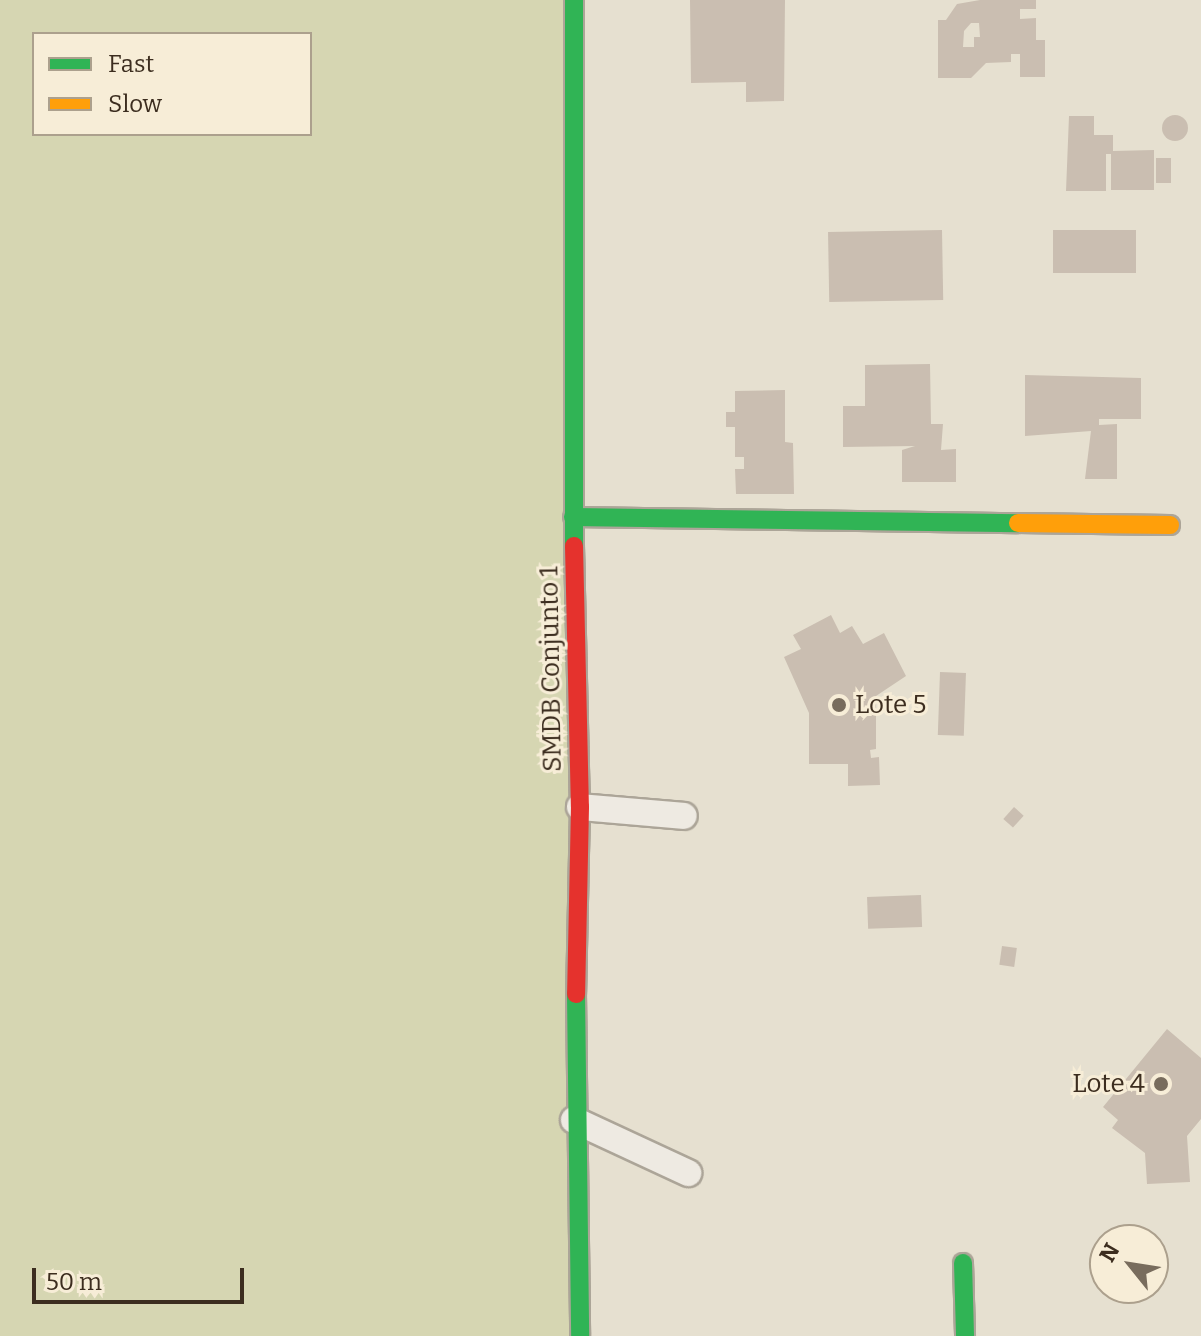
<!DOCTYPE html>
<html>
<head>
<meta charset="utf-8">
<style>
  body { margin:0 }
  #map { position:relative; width:1201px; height:1336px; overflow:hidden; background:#e6e0d0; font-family:Bitter,serif }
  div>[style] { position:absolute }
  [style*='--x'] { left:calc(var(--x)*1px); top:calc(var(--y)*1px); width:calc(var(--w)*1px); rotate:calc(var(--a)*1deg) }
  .green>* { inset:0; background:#d6d6b2 }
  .building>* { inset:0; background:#cabeb1; transform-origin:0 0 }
  .round { border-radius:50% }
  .roads { filter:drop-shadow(2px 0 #aca598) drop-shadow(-2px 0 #aca598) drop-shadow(0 2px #aca598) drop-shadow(0 -2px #aca598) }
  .street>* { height:26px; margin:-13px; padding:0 13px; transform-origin:13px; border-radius:13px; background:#eeeae2 }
  .fast>* { height:18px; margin:-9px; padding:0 9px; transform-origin:9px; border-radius:9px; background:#30b455 }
  .slow>* { height:18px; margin:-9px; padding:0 9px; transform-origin:9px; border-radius:9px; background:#ff9f0a }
  .jam>* { height:18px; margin:-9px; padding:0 9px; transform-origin:9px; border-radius:9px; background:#e5322d }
  .dots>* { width:22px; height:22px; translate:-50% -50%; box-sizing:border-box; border:4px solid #f7edd7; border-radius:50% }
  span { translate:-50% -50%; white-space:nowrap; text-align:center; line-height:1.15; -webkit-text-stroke:6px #f7edd7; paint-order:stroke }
  .street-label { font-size:26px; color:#3c2d1f }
  .poi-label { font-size:26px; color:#3c2d1f }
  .left { translate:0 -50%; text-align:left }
  .right { translate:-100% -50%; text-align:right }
  .legend { position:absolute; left:32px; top:32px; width:280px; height:104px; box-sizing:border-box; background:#f7edd7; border:2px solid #aca08d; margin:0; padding:10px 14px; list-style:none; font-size:24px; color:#3c2d1f }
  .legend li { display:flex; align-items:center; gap:16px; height:40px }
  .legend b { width:40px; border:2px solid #aca08d }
  .north { position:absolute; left:1089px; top:1224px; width:80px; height:80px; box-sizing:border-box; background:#f7edd7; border:2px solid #aca08d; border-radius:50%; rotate:300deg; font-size:22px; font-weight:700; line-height:32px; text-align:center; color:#3c2d1f }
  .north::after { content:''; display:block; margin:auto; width:28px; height:36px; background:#786c5d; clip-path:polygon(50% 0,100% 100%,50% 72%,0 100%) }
  .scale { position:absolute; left:32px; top:1268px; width:212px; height:36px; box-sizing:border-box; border:4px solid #3c2d1f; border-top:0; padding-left:10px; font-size:24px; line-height:28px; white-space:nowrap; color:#3c2d1f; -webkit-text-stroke:6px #f7edd7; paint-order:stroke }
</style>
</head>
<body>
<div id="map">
  <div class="green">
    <div style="clip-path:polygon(evenodd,0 0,573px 0,581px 1336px,0 1336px,0 0,34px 34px,310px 34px,310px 134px,34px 134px,34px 34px)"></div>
  </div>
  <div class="building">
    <div style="clip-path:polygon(690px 0,785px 0,784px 101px,746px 102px,746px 82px,691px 83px)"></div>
    <div style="clip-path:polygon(evenodd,980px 0,1036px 0,1036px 9px,1020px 9px,1020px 19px,1036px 18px,1036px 40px,1045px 40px,1045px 77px,1020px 77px,1020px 54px,1011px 54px,1011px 62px,986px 63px,971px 78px,938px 78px,938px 20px,946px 20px,957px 4px,980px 0,971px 23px,979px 23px,980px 37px,974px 37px,974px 47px,963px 47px,964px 31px,971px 23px)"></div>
    <div class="round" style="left:1162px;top:115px;width:26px;height:26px"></div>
    <div style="clip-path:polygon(1069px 116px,1094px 116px,1094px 135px,1113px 135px,1113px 151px,1154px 150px,1154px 190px,1111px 190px,1111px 154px,1106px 154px,1106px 191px,1066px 191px)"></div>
    <div style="left:1156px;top:158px;width:15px;height:25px"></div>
    <div style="left:942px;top:230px;width:70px;height:114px;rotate:89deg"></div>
    <div style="left:1136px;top:230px;width:43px;height:83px;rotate:90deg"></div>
    <div style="clip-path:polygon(930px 364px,931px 424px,943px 424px,941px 450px,956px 449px,956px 482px,902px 482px,902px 450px,915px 446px,843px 447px,843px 406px,865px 406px,865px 365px)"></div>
    <div style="clip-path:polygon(1025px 375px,1141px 378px,1141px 419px,1099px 419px,1099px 425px,1117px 424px,1117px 479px,1085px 479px,1091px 431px,1025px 436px)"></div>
    <div style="clip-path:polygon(785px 390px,785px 442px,793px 443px,794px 494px,736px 494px,735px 469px,744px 469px,744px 457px,735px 457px,735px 427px,726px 427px,726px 412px,735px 412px,735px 391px)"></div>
    <div style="clip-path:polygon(831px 615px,840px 633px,852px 626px,863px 644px,884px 633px,906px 676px,876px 696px,876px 749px,870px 750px,871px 758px,879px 757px,880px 785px,848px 786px,848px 764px,809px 764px,809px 713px,784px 657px,801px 649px,793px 635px)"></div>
    <div style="left:940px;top:672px;width:26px;height:63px;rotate:2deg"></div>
    <div style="left:1014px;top:807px;width:13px;height:16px;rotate:42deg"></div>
    <div style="left:921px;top:895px;width:32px;height:54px;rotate:88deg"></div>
    <div style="left:1002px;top:946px;width:15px;height:19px;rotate:8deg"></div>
    <div style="clip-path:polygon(1167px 1029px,1201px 1058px,1201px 1119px,1187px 1136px,1190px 1182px,1147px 1184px,1145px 1153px,1112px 1128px,1118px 1120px,1103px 1107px)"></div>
  </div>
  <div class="roads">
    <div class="street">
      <div style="--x:580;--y:807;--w:104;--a:4.9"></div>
      <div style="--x:574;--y:1120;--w:126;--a:24.9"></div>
    </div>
    <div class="fast">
      <div style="--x:573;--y:517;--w:445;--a:0.8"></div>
      <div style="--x:574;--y:546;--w:546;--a:-90"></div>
      <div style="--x:576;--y:994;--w:342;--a:89.3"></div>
      <div style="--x:963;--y:1263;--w:73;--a:88.4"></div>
    </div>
    <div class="slow">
      <div style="--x:1018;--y:523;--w:152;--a:0.8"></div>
    </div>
    <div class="jam">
      <div style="--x:574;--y:546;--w:261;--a:88.7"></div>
      <div style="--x:580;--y:807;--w:187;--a:91.2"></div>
    </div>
  </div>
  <div class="dots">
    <div style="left:839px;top:705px;background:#786c5d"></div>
    <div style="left:1161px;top:1084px;background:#786c5d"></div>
  </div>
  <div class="street-label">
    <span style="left:551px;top:669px;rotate:-91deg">SMDB Conjunto 1</span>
  </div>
  <div class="poi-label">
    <span class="left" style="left:855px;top:705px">Lote 5</span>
    <span class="right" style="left:1145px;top:1084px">Lote 4</span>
  </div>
  <ul class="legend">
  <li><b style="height:10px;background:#30b455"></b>Fast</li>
  <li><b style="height:10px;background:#ff9f0a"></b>Slow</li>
  </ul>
  <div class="north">N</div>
  <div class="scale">50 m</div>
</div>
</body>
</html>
